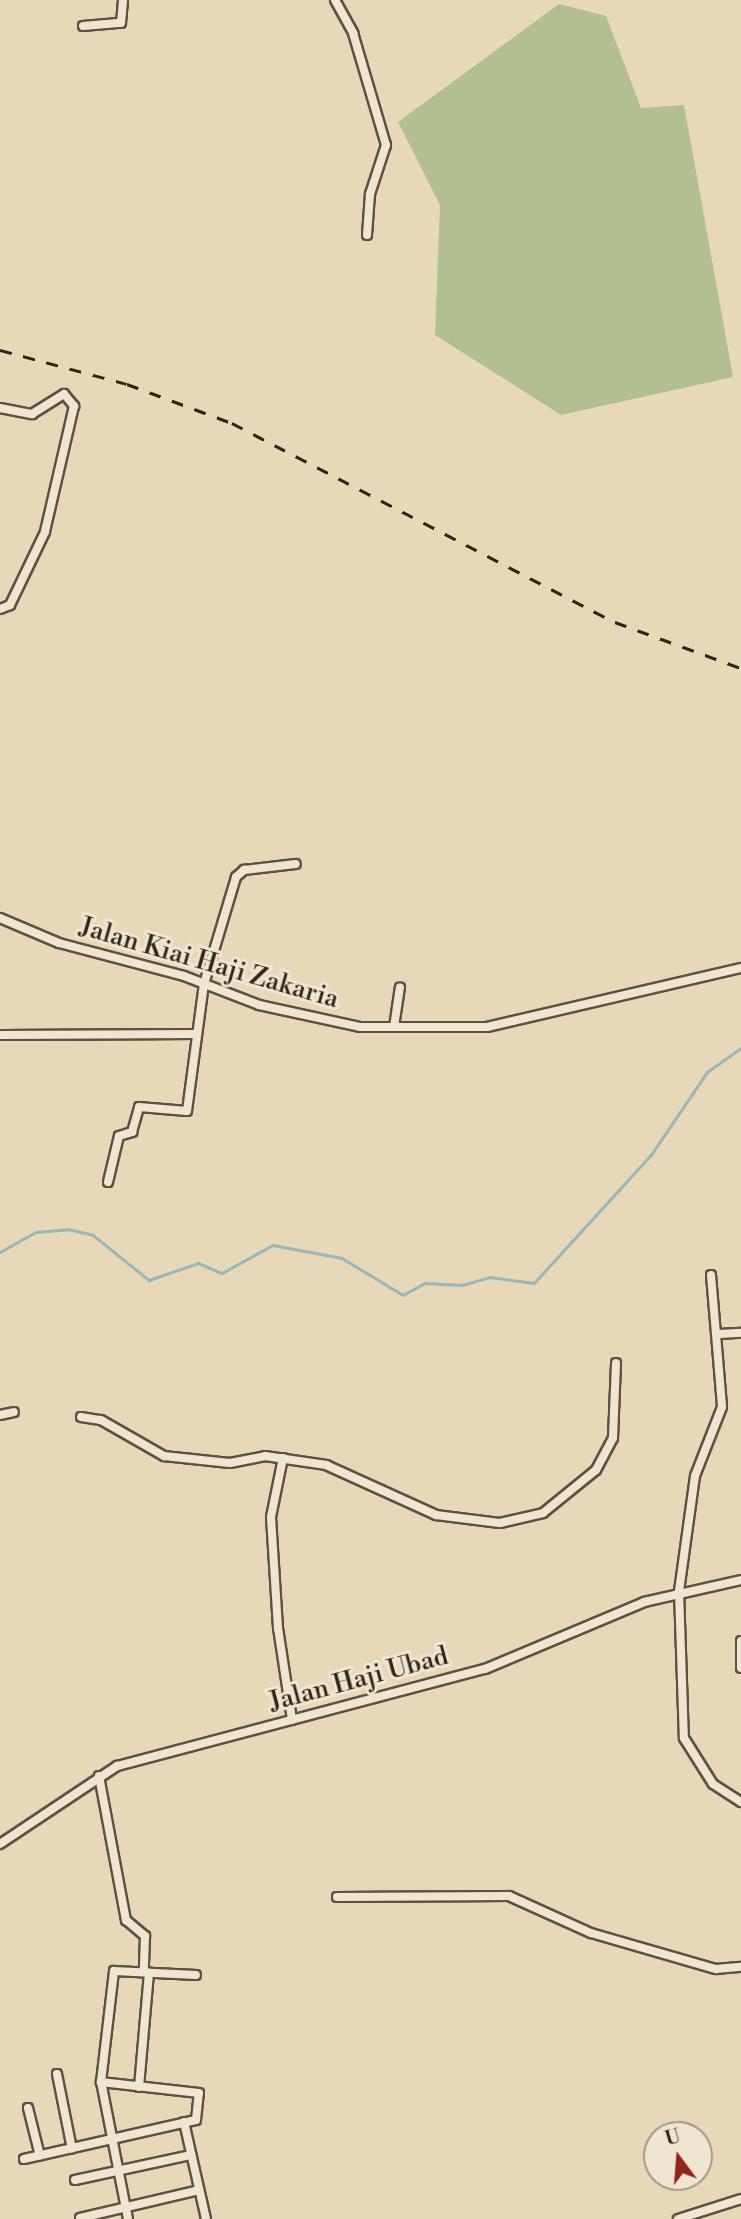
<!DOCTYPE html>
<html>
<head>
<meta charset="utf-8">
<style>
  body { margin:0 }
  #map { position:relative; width:741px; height:2219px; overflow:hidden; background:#e7d8b8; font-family:"Libre Bodoni",serif }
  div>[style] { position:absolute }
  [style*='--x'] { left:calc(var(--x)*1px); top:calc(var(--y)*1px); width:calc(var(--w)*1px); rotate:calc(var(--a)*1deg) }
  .green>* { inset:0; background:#b1bf92 }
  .stream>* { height:2.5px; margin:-1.25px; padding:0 1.25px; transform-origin:1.25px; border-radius:1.25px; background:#99b8b7 }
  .roads { filter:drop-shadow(2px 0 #5e513f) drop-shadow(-2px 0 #5e513f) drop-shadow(0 2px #5e513f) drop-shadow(0 -2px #5e513f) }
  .street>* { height:8px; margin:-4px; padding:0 4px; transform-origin:4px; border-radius:4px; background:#efe6d1 }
  .rail>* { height:2.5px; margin-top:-1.25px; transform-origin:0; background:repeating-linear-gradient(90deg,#302417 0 12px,transparent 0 24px) }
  span { translate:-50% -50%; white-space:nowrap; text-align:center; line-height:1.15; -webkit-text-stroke:6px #efe6d1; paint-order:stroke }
  .street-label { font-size:26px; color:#302417 }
  .north { position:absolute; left:643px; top:2121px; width:70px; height:70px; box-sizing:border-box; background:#efe6d1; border:2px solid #a39887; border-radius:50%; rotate:344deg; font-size:19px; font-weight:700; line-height:28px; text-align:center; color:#302417 }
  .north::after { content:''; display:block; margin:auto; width:24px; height:32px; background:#8f2418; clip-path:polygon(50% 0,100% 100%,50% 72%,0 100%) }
</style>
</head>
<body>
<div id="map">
  <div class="green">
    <div style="clip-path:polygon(559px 4px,606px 16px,641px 108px,684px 105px,733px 377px,561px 415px,435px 335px,440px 205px,398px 122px)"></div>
  </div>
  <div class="stream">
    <div style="--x:0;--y:1252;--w:41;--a:-29.1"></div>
    <div style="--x:36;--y:1232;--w:32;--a:-5"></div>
    <div style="--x:68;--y:1229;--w:26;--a:13"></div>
    <div style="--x:93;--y:1235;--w:72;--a:38.8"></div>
    <div style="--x:149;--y:1280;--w:52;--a:-19.1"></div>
    <div style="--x:198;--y:1263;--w:26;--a:23"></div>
    <div style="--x:222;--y:1273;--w:58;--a:-28.8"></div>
    <div style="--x:273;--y:1245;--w:70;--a:10.7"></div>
    <div style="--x:342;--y:1258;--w:71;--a:31.2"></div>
    <div style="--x:403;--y:1295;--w:25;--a:-29"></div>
    <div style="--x:425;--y:1283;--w:37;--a:3"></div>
    <div style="--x:462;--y:1285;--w:29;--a:-16"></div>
    <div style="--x:490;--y:1277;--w:44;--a:7.8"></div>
    <div style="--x:534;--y:1283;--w:173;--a:-47.6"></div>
    <div style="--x:651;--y:1155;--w:100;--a:-56"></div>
    <div style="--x:707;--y:1072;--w:42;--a:-35.2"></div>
  </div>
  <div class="roads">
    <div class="street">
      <div style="--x:335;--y:0;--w:38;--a:61"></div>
      <div style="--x:353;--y:33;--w:117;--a:73.6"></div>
      <div style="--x:386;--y:145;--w:52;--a:108.1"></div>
      <div style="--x:370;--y:194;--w:41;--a:94.2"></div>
      <div style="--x:83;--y:26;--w:38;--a:-5"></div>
      <div style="--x:121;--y:23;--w:23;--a:-85"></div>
      <div style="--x:0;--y:408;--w:33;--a:11"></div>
      <div style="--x:32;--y:414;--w:38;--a:-32"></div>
      <div style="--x:64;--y:394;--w:16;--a:50"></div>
      <div style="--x:74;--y:406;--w:129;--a:103"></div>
      <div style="--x:45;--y:532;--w:81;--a:115.6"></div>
      <div style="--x:10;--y:605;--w:11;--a:158"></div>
      <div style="--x:0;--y:918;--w:64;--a:23"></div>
      <div style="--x:59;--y:943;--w:129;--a:14.8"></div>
      <div style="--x:184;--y:976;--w:80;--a:21.1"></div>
      <div style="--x:259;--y:1005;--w:103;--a:12.3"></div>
      <div style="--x:360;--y:1027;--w:127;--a:0"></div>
      <div style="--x:487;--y:1027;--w:261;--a:-13.1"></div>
      <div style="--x:394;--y:1027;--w:40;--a:-81.5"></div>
      <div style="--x:1;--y:1035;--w:196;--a:-0.3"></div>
      <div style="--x:108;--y:1182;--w:47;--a:-76.6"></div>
      <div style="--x:119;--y:1136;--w:14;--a:-17"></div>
      <div style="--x:132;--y:1132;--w:26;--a:-74"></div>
      <div style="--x:139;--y:1107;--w:48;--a:4.8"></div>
      <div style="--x:187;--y:1111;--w:128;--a:-82.4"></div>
      <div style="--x:204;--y:984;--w:112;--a:-73.3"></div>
      <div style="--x:236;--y:877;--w:11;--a:-41"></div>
      <div style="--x:244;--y:870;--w:52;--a:-6.6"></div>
      <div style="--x:711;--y:1275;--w:132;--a:85.2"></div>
      <div style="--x:722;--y:1407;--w:74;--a:111.4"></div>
      <div style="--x:695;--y:1476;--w:116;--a:97.9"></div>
      <div style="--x:679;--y:1591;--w:147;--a:88.1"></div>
      <div style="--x:684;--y:1738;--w:54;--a:57.8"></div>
      <div style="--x:713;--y:1784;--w:33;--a:33"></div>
      <div style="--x:719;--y:1334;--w:22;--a:-3"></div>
      <div style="--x:0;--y:1415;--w:14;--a:-12"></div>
      <div style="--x:81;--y:1417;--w:20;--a:9"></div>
      <div style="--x:101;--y:1420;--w:73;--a:29.7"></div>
      <div style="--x:164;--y:1456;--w:66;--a:6.1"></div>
      <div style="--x:230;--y:1463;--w:36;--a:-11"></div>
      <div style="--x:265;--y:1456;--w:62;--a:8.4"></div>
      <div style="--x:326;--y:1465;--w:121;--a:24.4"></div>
      <div style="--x:436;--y:1515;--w:64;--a:7.1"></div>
      <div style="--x:500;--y:1523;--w:44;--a:-13.1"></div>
      <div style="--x:543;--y:1513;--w:68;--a:-39.1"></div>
      <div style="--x:596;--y:1470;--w:36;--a:-62"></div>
      <div style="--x:613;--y:1438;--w:75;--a:-87.7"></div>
      <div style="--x:283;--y:1458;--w:60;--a:101.5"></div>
      <div style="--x:271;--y:1517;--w:111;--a:86.4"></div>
      <div style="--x:278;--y:1628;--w:93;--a:81.3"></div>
      <div style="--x:741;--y:1641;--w:27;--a:90"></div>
      <div style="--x:99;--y:1776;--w:147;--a:79.4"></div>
      <div style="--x:126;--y:1920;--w:25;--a:40"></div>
      <div style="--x:145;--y:1936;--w:36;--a:92"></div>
      <div style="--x:0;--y:1844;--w:141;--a:-33.7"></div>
      <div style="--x:117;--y:1766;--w:381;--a:-14.8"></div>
      <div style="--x:485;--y:1669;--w:173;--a:-22.8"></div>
      <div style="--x:644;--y:1602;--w:99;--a:-12.8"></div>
      <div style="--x:337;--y:1897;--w:172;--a:-0.3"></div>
      <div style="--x:509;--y:1896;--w:90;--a:24.3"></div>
      <div style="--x:591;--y:1933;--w:130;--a:16.1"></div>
      <div style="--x:716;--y:1969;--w:25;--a:-5"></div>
      <div style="--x:57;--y:2074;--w:76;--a:78.7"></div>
      <div style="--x:139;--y:2087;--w:115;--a:-85"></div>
      <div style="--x:28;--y:2108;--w:49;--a:76"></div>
      <div style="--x:184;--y:2122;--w:99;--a:77.2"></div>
      <div style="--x:24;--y:2159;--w:176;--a:-12.8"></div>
      <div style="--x:196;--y:2120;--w:27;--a:-84"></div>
      <div style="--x:199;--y:2093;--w:99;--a:-173.6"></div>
      <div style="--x:75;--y:2180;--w:119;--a:-12.2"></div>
      <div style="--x:80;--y:2218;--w:122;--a:-13.2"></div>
      <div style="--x:128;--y:2219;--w:140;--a:-101.1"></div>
      <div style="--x:101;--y:2082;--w:112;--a:-83.3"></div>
      <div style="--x:114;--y:1971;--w:82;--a:2.8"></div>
      <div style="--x:678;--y:2219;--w:66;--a:-17.6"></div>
    </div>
  </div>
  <div class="rail">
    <div style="--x:0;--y:350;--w:131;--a:15"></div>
    <div style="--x:127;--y:384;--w:112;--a:20.4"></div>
    <div style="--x:232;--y:423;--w:432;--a:27.5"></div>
    <div style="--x:615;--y:622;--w:134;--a:20.1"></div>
  </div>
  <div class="street-label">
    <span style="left:209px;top:964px;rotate:16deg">Jalan Kiai Haji Zakaria</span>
    <span style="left:359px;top:1680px;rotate:-15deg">Jalan Haji Ubad</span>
  </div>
  <div class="north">U</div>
</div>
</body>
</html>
